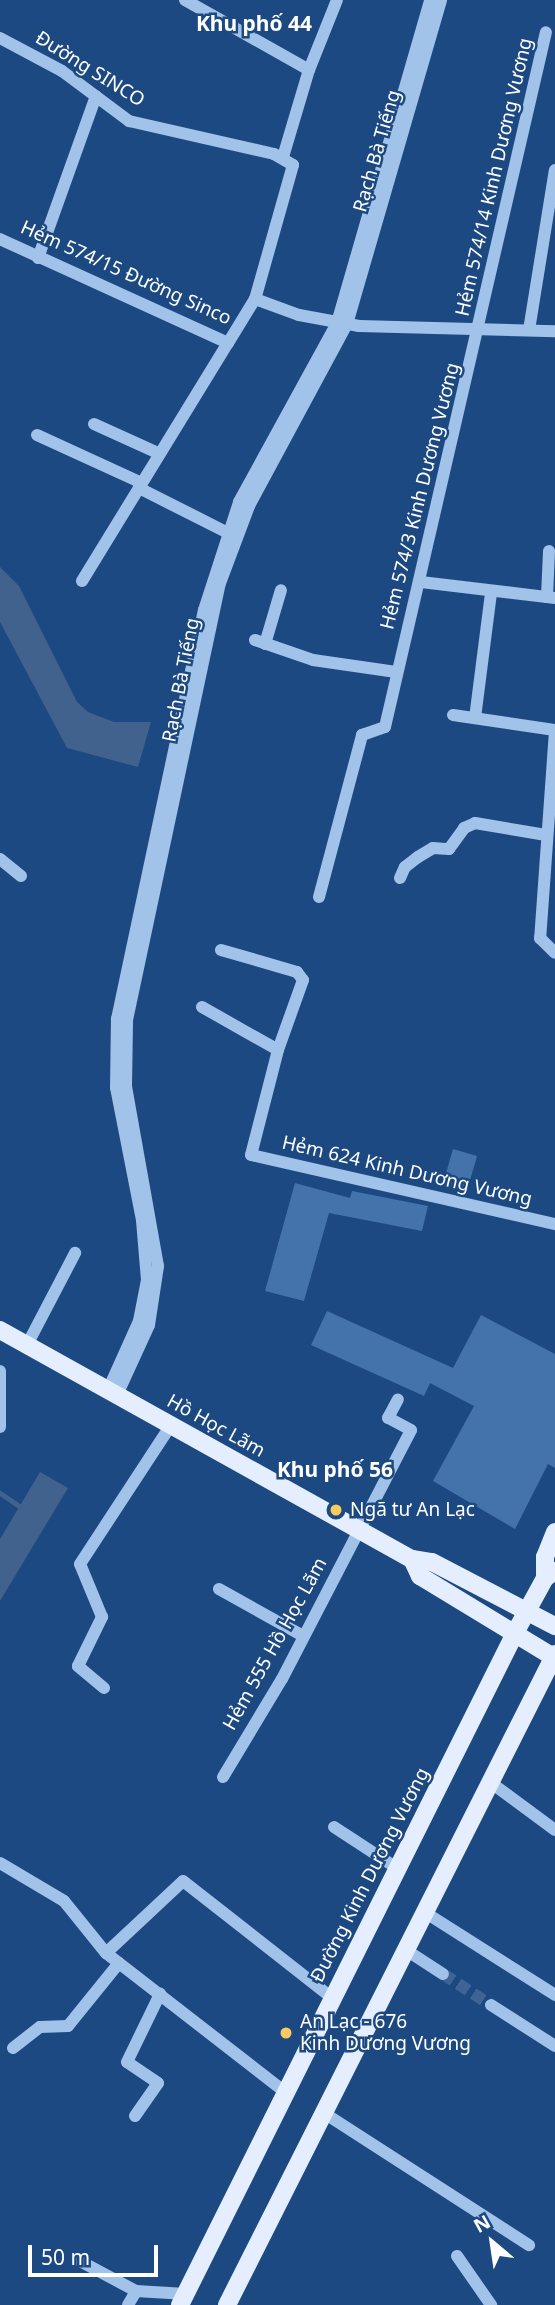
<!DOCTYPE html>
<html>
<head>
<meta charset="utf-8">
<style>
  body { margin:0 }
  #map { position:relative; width:555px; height:2305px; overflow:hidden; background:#1c4981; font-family:"Noto Sans",sans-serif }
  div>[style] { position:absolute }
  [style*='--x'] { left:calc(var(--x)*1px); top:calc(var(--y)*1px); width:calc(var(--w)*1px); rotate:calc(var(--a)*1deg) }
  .water>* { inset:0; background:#41628c }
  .stream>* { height:5px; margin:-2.5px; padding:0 2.5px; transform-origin:2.5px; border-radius:2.5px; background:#41628c }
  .building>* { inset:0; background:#4473ab; transform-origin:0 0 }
  .minor-tunnel>* { height:12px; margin-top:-6px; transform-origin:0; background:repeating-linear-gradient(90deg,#3e6494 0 12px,transparent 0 18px) }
  .minor>* { height:12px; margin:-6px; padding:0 6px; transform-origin:6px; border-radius:6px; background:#a1c2e9 }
  .major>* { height:18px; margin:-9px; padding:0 9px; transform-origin:9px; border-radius:9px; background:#e4eefe }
  .dots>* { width:19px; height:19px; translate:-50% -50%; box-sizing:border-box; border:4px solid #1c4981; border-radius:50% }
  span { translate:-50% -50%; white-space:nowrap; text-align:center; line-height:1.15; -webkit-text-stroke:5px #1c4981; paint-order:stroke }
  .street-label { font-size:19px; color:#fff }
  .poi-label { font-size:19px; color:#fff }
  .left { translate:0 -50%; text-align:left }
  .neighbourhood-label { font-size:21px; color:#fff; font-weight:700 }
  .north { position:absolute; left:457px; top:2207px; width:70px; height:70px; -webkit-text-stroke:5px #1c4981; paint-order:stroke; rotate:331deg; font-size:19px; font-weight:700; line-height:28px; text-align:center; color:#fff }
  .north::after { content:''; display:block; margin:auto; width:24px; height:32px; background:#fff; clip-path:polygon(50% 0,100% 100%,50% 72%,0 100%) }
  .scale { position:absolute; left:28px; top:2245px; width:130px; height:32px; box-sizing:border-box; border:4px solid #fff; border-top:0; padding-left:9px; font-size:21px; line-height:24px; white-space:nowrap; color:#fff; -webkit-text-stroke:5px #1c4981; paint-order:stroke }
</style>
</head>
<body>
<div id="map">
  <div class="water">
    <div style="clip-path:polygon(0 567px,19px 586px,77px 702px,88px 712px,114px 722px,151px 722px,138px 767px,67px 748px,0 622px)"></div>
    <div style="clip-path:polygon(40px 1472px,68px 1488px,0 1601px,0 1539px)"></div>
  </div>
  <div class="stream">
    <div style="--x:0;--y:1493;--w:29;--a:34"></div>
  </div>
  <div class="building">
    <div style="left:453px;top:1149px;width:25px;height:37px;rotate:16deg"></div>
    <div style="clip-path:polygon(295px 1183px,350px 1198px,352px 1191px,428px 1206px,422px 1231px,329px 1213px,304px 1301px,265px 1291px)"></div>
    <div style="clip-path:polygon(327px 1311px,453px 1368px,481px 1315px,555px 1354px,555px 1468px,548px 1464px,515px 1529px,433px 1481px,474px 1406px,430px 1383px,424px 1396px,311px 1345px)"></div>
  </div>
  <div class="minor-tunnel">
    <div style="--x:443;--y:1974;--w:57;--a:32.9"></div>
  </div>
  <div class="minor">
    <div style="--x:185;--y:0;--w:142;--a:29.4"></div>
    <div style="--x:0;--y:38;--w:70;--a:28"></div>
    <div style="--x:62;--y:71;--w:84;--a:36.7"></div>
    <div style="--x:129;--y:121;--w:149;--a:12.8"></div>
    <div style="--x:274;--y:154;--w:22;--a:30"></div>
    <div style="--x:293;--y:165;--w:139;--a:105.8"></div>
    <div style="--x:255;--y:299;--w:52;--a:121.5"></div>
    <div style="--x:228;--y:343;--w:251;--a:-155.5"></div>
    <div style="--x:283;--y:157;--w:91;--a:-73.4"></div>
    <div style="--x:309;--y:70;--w:75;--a:-68.2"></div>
    <div style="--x:38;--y:258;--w:172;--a:-70.3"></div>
    <div style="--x:255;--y:299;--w:47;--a:20"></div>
    <div style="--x:299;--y:315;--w:61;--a:10.4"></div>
    <div style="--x:359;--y:326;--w:196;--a:1.5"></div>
    <div style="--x:529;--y:330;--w:162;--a:-80.8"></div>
    <div style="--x:94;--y:424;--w:72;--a:24.4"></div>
    <div style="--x:37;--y:435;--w:115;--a:24.6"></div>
    <div style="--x:139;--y:488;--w:97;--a:26.8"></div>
    <div style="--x:82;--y:581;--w:279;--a:-58.5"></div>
    <div style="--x:421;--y:582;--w:135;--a:6.8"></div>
    <div style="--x:547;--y:597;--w:46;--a:-87.5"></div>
    <div style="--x:255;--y:640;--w:61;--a:19"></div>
    <div style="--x:313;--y:660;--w:84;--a:8.2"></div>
    <div style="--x:265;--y:644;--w:56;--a:-73.5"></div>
    <div style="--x:453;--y:715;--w:103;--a:8.4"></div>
    <div style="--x:475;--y:718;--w:126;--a:-82.7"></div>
    <div style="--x:555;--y:731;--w:208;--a:94.1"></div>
    <div style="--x:540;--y:938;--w:21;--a:45"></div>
    <div style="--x:0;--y:859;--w:27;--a:39"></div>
    <div style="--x:400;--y:878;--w:12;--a:-66"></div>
    <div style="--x:405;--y:867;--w:16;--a:-38"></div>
    <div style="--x:418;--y:857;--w:17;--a:-31"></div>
    <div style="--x:433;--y:848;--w:16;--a:4"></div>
    <div style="--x:449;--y:849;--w:26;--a:-54"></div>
    <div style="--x:464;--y:828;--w:12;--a:-24"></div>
    <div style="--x:475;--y:823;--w:72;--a:9.6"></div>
    <div style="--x:319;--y:897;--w:168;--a:-75.1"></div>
    <div style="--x:362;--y:735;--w:24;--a:-19"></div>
    <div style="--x:385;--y:727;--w:713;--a:-76.96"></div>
    <div style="--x:221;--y:950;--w:79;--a:16.1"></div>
    <div style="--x:297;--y:972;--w:10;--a:53"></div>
    <div style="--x:303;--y:980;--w:74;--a:109.7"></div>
    <div style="--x:278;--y:1050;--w:108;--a:104.4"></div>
    <div style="--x:251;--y:1155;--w:312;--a:12.8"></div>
    <div style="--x:202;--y:1007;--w:87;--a:29.5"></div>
    <div style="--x:27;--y:1345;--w:104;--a:-62.4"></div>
    <div style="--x:0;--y:1371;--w:56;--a:90"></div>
    <div style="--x:108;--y:1390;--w:76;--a:-65.8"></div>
    <div style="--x:139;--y:1321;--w:42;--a:-79"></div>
    <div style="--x:147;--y:1280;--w:60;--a:-94.8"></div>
    <div style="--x:142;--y:1220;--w:135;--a:-101.1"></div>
    <div style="--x:116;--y:1088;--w:69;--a:-89.2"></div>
    <div style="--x:117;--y:1019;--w:418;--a:-78"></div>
    <div style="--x:204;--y:610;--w:114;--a:-72"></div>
    <div style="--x:239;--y:502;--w:204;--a:-61.3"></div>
    <div style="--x:337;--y:323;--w:336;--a:-73.9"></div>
    <div style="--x:117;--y:1395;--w:77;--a:-65.4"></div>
    <div style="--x:149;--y:1325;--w:60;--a:-81.3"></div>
    <div style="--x:158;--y:1266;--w:182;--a:-100.1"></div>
    <div style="--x:126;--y:1087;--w:67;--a:-89.1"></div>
    <div style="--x:127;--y:1020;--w:444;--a:-78"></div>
    <div style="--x:219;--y:586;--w:85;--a:-69.4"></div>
    <div style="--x:249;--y:506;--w:207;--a:-61.7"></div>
    <div style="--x:347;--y:324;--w:337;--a:-73.8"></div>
    <div style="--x:219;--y:1589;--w:96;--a:29.2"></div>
    <div style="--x:104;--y:1688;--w:34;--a:-140"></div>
    <div style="--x:78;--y:1666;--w:55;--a:-63.9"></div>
    <div style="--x:102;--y:1617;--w:57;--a:-112.5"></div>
    <div style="--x:80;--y:1564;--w:166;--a:-56.8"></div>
    <div style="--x:223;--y:1777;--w:114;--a:-59"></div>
    <div style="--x:282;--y:1679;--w:280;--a:-62.6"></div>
    <div style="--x:411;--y:1430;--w:26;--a:-152"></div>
    <div style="--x:388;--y:1418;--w:21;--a:-62"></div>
    <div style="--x:490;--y:1782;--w:81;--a:36.4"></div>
    <div style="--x:334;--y:1827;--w:75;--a:33.1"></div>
    <div style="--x:0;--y:1863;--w:74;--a:30.7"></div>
    <div style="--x:64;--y:1901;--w:67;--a:51.1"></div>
    <div style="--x:106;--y:1953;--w:225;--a:37.8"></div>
    <div style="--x:426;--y:1913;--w:153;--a:32.4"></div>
    <div style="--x:406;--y:1950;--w:44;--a:33"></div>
    <div style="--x:106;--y:1953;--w:105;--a:-43.1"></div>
    <div style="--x:183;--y:1881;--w:188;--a:38.1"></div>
    <div style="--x:491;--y:2005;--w:76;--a:32.6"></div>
    <div style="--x:13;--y:2048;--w:34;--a:-38"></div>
    <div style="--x:40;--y:2027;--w:28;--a:-2"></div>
    <div style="--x:68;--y:2026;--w:81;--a:-51"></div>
    <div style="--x:324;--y:2113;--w:244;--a:32.8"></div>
    <div style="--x:135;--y:2116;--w:40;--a:-55.1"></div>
    <div style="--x:158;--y:2083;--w:37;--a:-146"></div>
    <div style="--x:127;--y:2062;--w:76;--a:-64.1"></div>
    <div style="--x:457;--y:2256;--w:60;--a:55.2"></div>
    <div style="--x:80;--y:2261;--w:64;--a:28.2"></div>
    <div style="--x:128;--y:2305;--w:16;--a:-60"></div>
    <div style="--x:136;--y:2291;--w:50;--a:3.4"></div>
  </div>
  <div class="major">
    <div style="--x:0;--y:1330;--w:471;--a:29.1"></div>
    <div style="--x:412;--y:1559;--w:20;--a:9"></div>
    <div style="--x:432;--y:1562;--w:139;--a:27.5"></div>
    <div style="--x:412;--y:1559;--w:19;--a:65"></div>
    <div style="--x:420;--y:1576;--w:158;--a:31.3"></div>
    <div style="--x:545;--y:1578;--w:21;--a:-90"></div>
    <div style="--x:545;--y:1557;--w:27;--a:-68"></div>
    <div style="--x:180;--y:2305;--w:751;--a:-63.5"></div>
    <div style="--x:515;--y:1633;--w:63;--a:-61.4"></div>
    <div style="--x:545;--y:1578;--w:12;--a:-35"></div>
    <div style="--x:227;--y:2305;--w:729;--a:-63.26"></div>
  </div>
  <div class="dots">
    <div style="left:336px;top:1510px;background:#facc5f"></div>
    <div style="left:286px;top:2033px;background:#facc5f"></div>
  </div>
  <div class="street-label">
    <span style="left:90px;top:69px;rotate:32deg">Đường SINCO</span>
    <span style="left:377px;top:151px;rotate:-74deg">Rạch Bà Tiếng</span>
    <span style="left:494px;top:177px;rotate:-77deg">Hẻm 574/14 Kinh Dương Vương</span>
    <span style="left:126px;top:273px;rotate:24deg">Hẻm 574/15 Đường Sinco</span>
    <span style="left:420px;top:496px;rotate:-76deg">Hẻm 574/3 Kinh Dương Vương</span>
    <span style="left:181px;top:680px;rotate:-79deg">Rạch Bà Tiếng</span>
    <span style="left:407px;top:1171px;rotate:13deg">Hẻm 624 Kinh Dương Vương</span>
    <span style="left:216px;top:1426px;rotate:29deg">Hồ Học Lãm</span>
    <span style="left:275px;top:1644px;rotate:-61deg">Hẻm 555 Hồ Học Lãm</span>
    <span style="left:370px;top:1875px;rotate:-63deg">Đường Kinh Dương Vương</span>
  </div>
  <div class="poi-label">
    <span class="left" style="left:350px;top:1510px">Ngã tư An Lạc</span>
    <span class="left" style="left:300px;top:2033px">An Lạc - 676<br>Kinh Dương Vương</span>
  </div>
  <div class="neighbourhood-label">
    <span style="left:254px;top:23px">Khu phố 44</span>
    <span style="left:335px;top:1469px">Khu phố 56</span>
  </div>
  <div class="north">N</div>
  <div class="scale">50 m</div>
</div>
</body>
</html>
